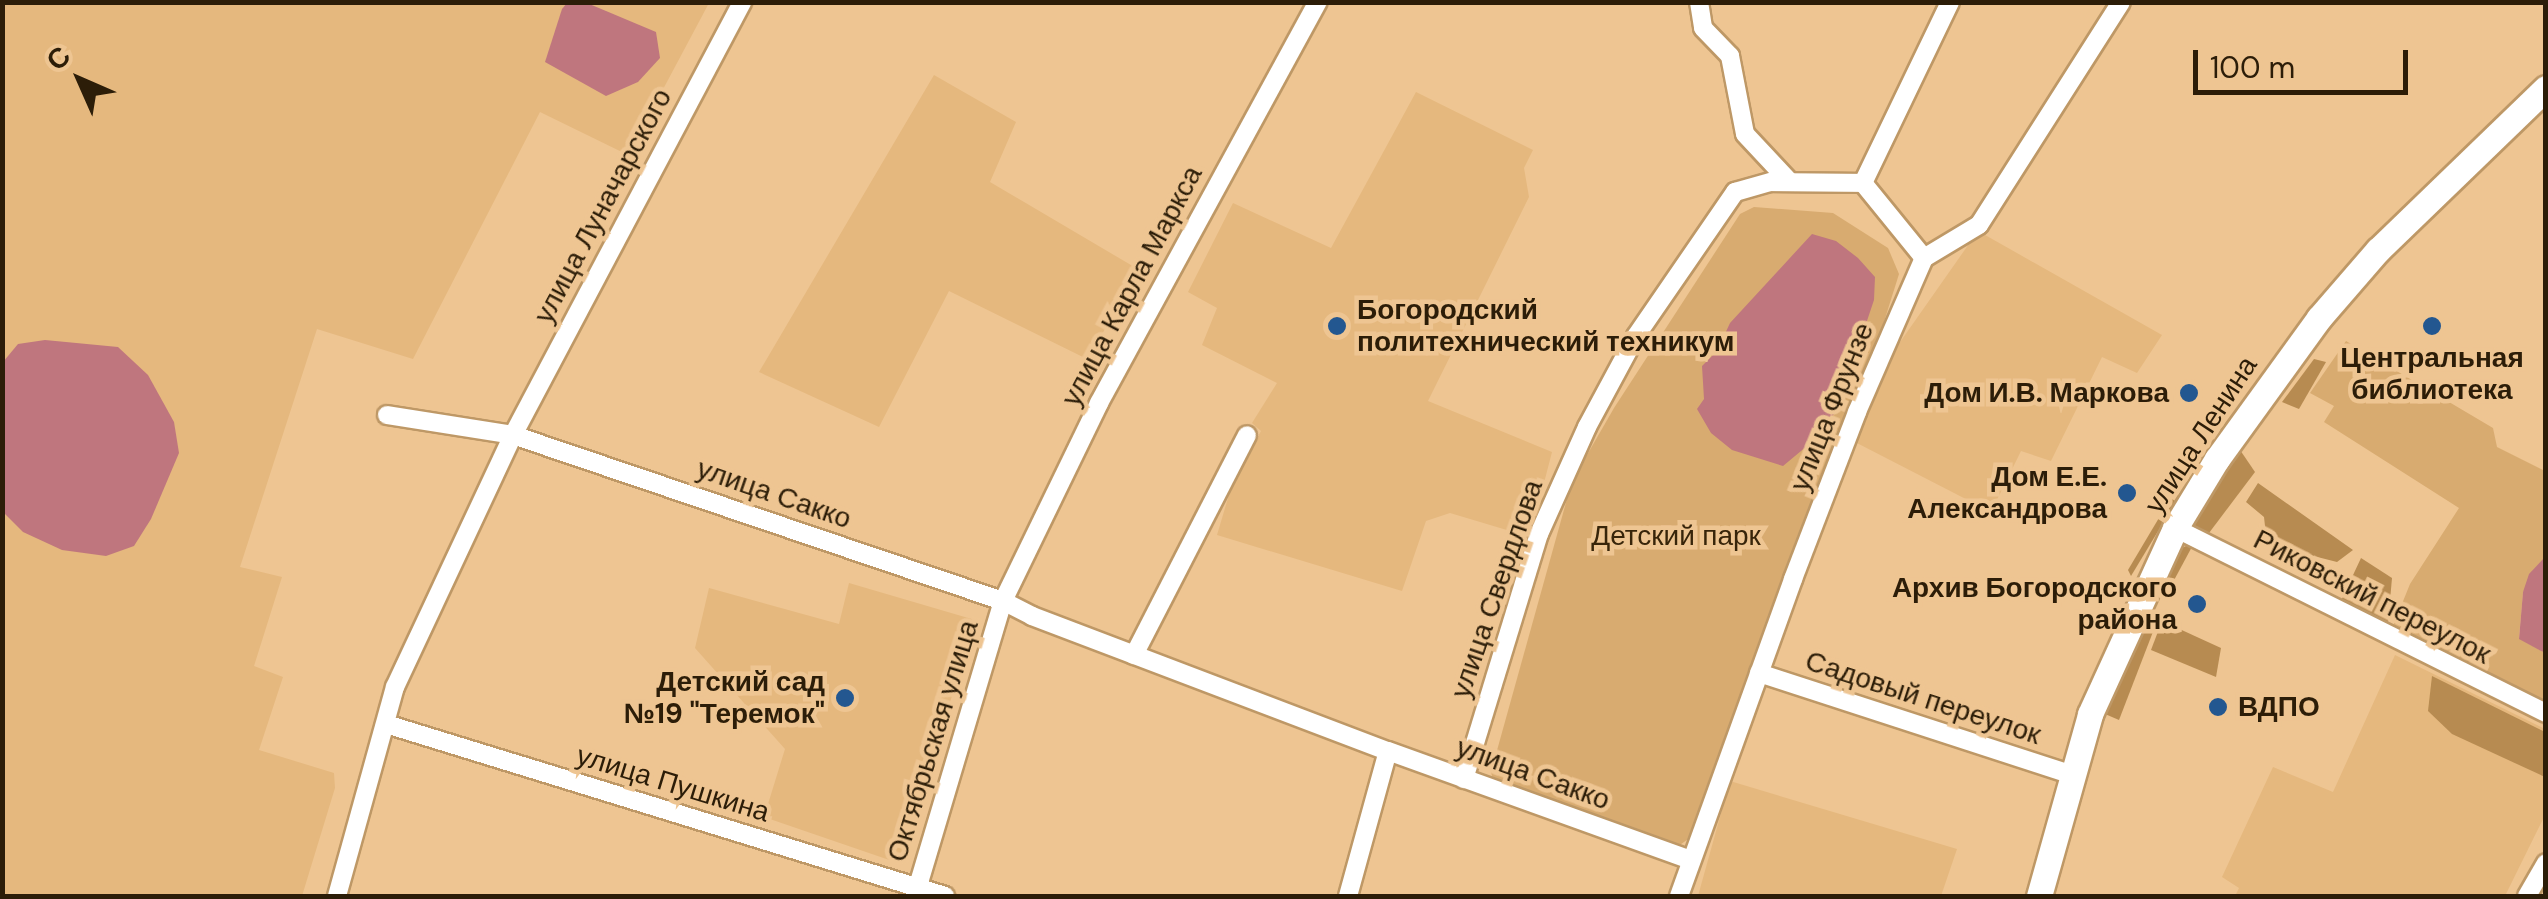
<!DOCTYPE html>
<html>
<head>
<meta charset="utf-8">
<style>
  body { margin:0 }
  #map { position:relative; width:2548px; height:899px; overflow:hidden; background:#eec592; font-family:"DM Sans",sans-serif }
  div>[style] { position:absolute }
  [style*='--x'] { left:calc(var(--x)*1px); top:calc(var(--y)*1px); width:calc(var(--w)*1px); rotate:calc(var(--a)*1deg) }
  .built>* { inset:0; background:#e5b87e }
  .green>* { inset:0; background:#d8ab70 }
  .forest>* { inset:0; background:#b78b51 }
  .water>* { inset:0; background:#bf767e }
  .roads { filter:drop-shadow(2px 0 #be9866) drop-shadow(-2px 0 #be9866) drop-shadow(0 2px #be9866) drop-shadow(0 -2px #be9866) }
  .minor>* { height:18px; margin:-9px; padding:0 9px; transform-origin:9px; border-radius:9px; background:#fff }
  .secondary>* { height:25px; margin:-12.5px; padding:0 12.5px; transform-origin:12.5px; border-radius:12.5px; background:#fff }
  .dots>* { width:28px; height:28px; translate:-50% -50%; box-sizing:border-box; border:5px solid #eec592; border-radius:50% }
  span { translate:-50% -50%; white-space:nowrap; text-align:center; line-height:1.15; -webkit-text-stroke:9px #eec592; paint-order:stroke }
  .street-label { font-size:28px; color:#2c1d08 }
  .poi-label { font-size:28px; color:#2c1d08; font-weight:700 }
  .left { translate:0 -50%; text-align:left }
  .right { translate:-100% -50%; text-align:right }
  .park-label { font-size:28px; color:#38250a }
  .frame { position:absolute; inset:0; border:5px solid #2c1d08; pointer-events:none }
  .north { position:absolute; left:30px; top:30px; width:100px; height:100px; -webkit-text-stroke:8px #eec592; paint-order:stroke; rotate:315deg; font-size:28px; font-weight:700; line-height:40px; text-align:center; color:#2c1d08 }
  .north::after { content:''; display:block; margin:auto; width:35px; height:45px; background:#2c1d08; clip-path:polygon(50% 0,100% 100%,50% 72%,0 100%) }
  .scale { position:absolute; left:2193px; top:50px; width:215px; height:45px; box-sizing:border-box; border:5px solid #2c1d08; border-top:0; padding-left:12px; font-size:30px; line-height:35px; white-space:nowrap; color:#2c1d08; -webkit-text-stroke:8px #eec592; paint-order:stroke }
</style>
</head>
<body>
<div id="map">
  <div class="built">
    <div style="clip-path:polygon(2px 3px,709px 3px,628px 155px,540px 112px,413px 359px,317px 329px,240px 567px,282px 577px,254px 666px,283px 677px,259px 750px,334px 773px,335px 788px,302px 896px,3px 896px)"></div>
    <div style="clip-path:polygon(934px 75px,1016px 122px,990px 182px,1136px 268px,1089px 360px,949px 291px,879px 427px,759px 372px)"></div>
    <div style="clip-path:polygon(1416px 92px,1533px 150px,1524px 168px,1529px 197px,1428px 401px,1552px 452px,1530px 537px,1450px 513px,1426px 521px,1402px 591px,1217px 535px,1231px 488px,1261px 431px,1252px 423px,1277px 383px,1202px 345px,1217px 308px,1188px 292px,1233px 203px,1331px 248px)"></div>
    <div style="clip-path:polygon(1978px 231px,2162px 335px,2137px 373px,2102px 357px,2051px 461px,2021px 451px,1991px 512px,1853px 441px,1898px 345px)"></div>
    <div style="clip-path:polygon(849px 583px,975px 620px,901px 864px,764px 817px,785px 749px,695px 648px,709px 588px,839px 624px)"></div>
    <div style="clip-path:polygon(2395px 655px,2545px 729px,2545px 815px,2505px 896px,2235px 896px,2239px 888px,2222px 877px,2273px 767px,2333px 792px)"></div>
    <div style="clip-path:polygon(1730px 781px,1957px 849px,1941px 896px,1698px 896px)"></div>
  </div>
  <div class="green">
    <div style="clip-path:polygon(1754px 207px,1833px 213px,1888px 248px,1899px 274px,1866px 379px,1691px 837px,1677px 847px,1493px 780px,1491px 772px,1572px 481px,1614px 408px,1740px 214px)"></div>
    <div style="clip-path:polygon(2346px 341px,2493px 428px,2497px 447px,2545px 471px,2545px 557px,2523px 592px,2519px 638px,2545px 653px,2545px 705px,2424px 648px,2393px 626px,2410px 584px,2459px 508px,2324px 422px,2334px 406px,2310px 393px)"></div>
  </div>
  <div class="forest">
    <div style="clip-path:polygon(2314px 359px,2326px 362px,2299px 409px,2282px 402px)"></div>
    <div style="clip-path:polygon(2238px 447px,2255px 472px,2209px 533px,2188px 528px)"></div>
    <div style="clip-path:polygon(2194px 459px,2198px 465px,2131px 576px,2128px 570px)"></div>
    <div style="clip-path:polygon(2258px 483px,2353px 550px,2337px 562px,2267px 544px,2264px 517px,2246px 502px)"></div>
    <div style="clip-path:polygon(2194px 543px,2165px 597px,2158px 591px,2181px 548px)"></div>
    <div style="clip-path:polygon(2361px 558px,2392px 578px,2388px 623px,2340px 603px)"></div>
    <div style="clip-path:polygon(2162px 621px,2221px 648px,2216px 677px,2151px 650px)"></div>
    <div style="clip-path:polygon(2144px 623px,2156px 624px,2119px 720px,2105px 714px)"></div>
    <div style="clip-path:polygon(2432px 676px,2545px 732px,2545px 777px,2452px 734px,2428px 711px)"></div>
  </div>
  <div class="water">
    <div style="clip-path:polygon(587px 3px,656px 32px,660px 58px,638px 82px,606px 96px,545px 62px,562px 9px,567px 3px)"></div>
    <div style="clip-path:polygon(1812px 234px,1836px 241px,1858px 258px,1875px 277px,1874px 300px,1837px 410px,1813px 441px,1783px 466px,1732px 450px,1711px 433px,1697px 409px,1704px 399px,1702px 366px,1717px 351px,1730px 323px)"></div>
    <div style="clip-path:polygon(45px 340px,118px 347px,148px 375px,174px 422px,179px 453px,151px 519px,134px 546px,106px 556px,62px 550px,23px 532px,3px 512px,3px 362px,18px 344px)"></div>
    <div style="clip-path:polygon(2545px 557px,2546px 557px,2545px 653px,2519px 639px,2523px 592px,2529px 574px)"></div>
  </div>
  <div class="roads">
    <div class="minor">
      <div style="--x:1699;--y:2;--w:26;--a:81"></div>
      <div style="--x:1703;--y:28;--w:39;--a:46"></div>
      <div style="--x:1730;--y:56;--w:79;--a:79.1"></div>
      <div style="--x:1745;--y:134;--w:64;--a:46.9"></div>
      <div style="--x:1863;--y:183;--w:201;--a:-64.3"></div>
      <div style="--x:1863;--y:183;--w:97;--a:50.9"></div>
      <div style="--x:1924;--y:258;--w:64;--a:-31"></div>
      <div style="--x:1979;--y:225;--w:264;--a:-57.5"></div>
      <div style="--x:387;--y:415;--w:128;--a:9"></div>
      <div style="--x:513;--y:435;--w:517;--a:18.72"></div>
      <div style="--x:1003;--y:601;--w:33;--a:27"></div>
      <div style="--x:1032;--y:616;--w:381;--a:20.8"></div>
      <div style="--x:1388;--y:751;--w:321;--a:19.8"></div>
      <div style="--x:2175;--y:528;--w:415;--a:26.5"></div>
      <div style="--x:1134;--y:655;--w:247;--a:-62.8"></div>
      <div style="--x:1759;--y:673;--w:327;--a:18"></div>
      <div style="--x:386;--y:724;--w:585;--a:17.1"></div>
      <div style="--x:1464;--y:779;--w:256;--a:-73"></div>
      <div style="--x:1539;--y:534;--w:117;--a:-65.8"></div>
      <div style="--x:1587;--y:427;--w:103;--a:-61.7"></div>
      <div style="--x:1636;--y:336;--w:175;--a:-55.5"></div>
      <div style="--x:1735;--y:192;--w:37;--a:-16"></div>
      <div style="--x:1771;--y:182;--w:92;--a:0.6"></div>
      <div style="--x:337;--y:896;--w:217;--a:-74.5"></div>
      <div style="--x:395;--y:687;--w:278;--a:-64.9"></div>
      <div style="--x:513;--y:435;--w:490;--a:-62.1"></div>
      <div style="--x:915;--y:896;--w:308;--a:-73.4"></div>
      <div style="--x:1003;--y:601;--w:220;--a:-64.1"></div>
      <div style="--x:1099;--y:403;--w:457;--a:-61.4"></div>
      <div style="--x:1348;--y:896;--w:150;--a:-74.6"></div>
      <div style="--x:1679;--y:896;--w:337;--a:-70.2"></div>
      <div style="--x:1793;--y:579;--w:179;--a:-69"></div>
      <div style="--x:1857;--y:412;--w:168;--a:-66.5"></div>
      <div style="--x:2527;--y:896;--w:38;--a:-60"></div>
    </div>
    <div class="secondary">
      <div style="--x:2039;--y:896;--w:189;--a:-74.3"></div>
      <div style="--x:2090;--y:714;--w:205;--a:-65.4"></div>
      <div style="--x:2175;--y:528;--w:81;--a:-58.7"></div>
      <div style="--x:2217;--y:459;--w:174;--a:-54.1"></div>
      <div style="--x:2319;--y:318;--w:90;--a:-49.1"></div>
      <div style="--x:2378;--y:250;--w:233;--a:-44"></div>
    </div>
  </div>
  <div class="dots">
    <div style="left:1337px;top:326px;background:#235790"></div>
    <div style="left:2432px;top:326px;background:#235790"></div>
    <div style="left:2189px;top:393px;background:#235790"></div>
    <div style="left:2127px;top:493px;background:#235790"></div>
    <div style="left:2197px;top:604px;background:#235790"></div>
    <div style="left:845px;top:698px;background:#235790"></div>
    <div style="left:2218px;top:707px;background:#235790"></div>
  </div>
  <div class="street-label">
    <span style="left:603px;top:206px;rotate:-62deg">улица Луначарского</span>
    <span style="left:1132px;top:286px;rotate:-62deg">улица Карла Маркса</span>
    <span style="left:1832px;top:407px;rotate:-68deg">улица Фрунзе</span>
    <span style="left:2201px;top:435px;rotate:-57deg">улица Ленина</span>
    <span style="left:774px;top:494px;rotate:19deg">улица Сакко</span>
    <span style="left:1497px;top:589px;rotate:-71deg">улица Свердлова</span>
    <span style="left:2372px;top:597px;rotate:27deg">Риковский переулок</span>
    <span style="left:1923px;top:698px;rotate:18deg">Садовый переулок</span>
    <span style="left:933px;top:741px;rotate:-73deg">Октябрьская улица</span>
    <span style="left:1533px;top:774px;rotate:20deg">улица Сакко</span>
    <span style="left:673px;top:784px;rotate:17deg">улица Пушкина</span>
  </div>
  <div class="poi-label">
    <span class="left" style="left:1357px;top:326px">Богородский<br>политехнический техникум</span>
    <span style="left:2432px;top:374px">Центральная<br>библиотека</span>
    <span class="right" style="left:2169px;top:393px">Дом И.В. Маркова</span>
    <span class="right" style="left:2107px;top:493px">Дом Е.Е.<br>Александрова</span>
    <span class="right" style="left:2177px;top:604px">Архив Богородского<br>района</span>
    <span class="right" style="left:825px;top:698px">Детский сад<br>№19 "Теремок"</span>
    <span class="left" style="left:2238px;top:707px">ВДПО</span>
  </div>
  <div class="park-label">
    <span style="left:1676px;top:536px">Детский парк</span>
  </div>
  <div class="frame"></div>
  <div class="north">С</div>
  <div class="scale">100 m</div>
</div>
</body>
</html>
